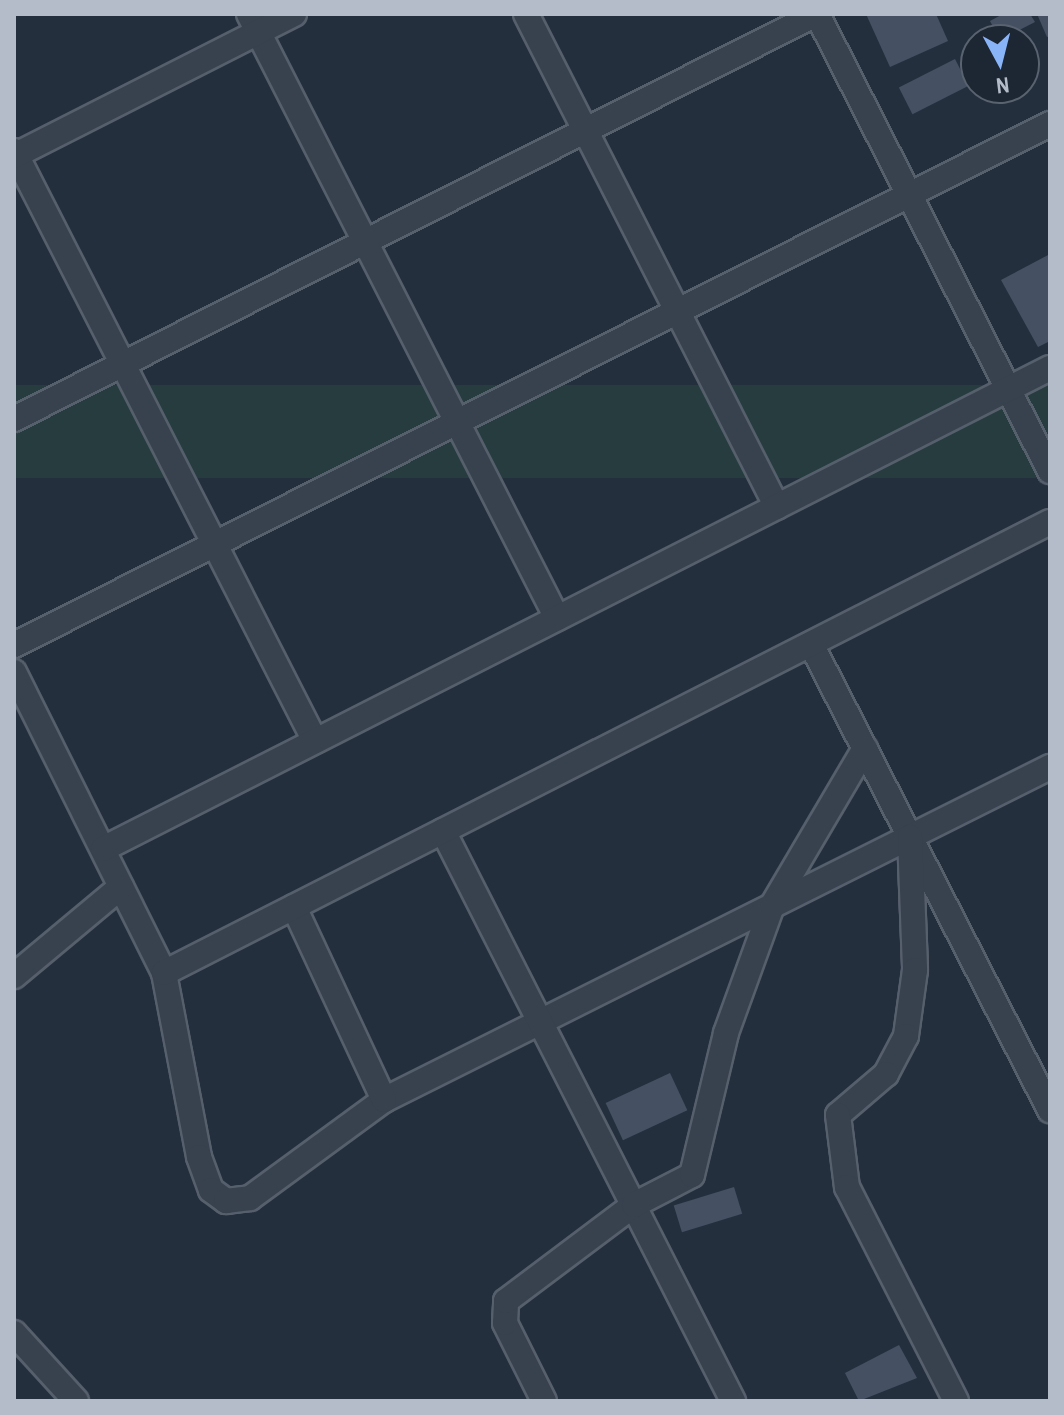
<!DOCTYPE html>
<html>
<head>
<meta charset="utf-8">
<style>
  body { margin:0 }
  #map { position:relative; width:1064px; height:1415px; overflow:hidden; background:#242f3e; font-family:"Archivo Narrow",sans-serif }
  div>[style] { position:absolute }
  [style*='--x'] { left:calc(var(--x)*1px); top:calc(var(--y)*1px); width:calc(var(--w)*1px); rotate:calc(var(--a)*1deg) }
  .green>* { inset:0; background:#263c3f; transform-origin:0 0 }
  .building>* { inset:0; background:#455162; transform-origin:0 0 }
  .roads { filter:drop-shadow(2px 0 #565f6c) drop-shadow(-2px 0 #565f6c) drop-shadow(0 2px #565f6c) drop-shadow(0 -2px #565f6c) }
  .minor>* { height:24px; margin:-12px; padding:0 12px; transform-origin:12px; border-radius:12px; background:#38414e }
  span { translate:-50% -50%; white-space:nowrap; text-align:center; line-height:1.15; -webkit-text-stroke:8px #1d2633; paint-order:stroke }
  .frame { position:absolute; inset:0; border:16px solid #b4bcc9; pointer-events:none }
  .north { position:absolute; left:960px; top:24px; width:80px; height:80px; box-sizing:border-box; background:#1d2633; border:2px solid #59626f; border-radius:50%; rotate:173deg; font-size:22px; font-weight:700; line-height:32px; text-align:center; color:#b4bcc9 }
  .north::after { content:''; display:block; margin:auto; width:28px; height:36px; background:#8ab4f8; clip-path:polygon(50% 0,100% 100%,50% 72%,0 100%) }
</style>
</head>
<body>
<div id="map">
  <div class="green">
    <div style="left:1050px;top:385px;width:93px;height:1061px;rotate:90deg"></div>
  </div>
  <div class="building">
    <div style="clip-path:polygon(866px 14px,936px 14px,948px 41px,890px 67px)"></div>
    <div style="clip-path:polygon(1003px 14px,1030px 14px,1035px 22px,1000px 40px,990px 21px)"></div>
    <div style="clip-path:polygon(1037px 14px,1050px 14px,1050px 36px,1047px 37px)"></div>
    <div style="left:955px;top:59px;width:30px;height:63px;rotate:63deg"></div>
    <div style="clip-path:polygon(1050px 254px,1050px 341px,1038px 347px,1001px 280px)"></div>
    <div style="left:670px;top:1073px;width:41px;height:71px;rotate:65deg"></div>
    <div style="left:734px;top:1187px;width:28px;height:63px;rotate:73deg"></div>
    <div style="clip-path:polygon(899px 1345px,917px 1378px,859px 1401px,845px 1373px)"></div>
  </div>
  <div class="roads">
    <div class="minor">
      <div style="--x:249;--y:14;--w:678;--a:62.98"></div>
      <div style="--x:526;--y:14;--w:553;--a:63.02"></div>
      <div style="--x:817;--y:14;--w:513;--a:62.99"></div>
      <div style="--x:14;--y:151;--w:662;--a:62.97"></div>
      <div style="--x:14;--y:156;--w:314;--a:-26.9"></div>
      <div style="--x:14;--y:419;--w:898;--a:-26.79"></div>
      <div style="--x:811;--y:644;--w:524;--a:62.85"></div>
      <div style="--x:14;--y:645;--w:1160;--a:-26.7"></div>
      <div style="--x:14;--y:672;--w:336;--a:63.5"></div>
      <div style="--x:164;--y:973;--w:187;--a:79.2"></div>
      <div style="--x:199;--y:1157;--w:35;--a:70"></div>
      <div style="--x:211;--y:1190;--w:19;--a:36"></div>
      <div style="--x:226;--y:1201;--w:24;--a:-7"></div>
      <div style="--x:250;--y:1198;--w:166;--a:-36.2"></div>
      <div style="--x:384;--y:1100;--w:745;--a:-26.57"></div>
      <div style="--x:443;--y:831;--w:640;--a:63.03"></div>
      <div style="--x:910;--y:837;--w:133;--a:87.8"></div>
      <div style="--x:915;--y:970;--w:67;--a:97.8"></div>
      <div style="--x:906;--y:1036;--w:43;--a:117.8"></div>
      <div style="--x:886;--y:1074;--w:63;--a:139.5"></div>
      <div style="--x:838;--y:1115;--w:73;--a:82.9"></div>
      <div style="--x:847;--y:1187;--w:240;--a:63"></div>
      <div style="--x:103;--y:849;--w:1062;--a:-26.93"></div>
      <div style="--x:294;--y:907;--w:213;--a:65"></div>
      <div style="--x:164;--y:973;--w:994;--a:-26.98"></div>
      <div style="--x:14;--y:976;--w:139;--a:-39.8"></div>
      <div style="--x:14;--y:1333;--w:92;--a:47.6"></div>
      <div style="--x:544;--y:1401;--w:87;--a:-116.6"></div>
      <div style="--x:505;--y:1323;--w:22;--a:-87"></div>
      <div style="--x:506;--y:1301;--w:160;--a:-36.9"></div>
      <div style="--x:634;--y:1205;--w:65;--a:-27.3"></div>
      <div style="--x:692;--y:1175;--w:146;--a:-76.5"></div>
      <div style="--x:726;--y:1033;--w:135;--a:-70.1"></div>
      <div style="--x:772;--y:906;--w:183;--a:-59.5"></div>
    </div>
  </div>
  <div class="frame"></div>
  <div class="north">N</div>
</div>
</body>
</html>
